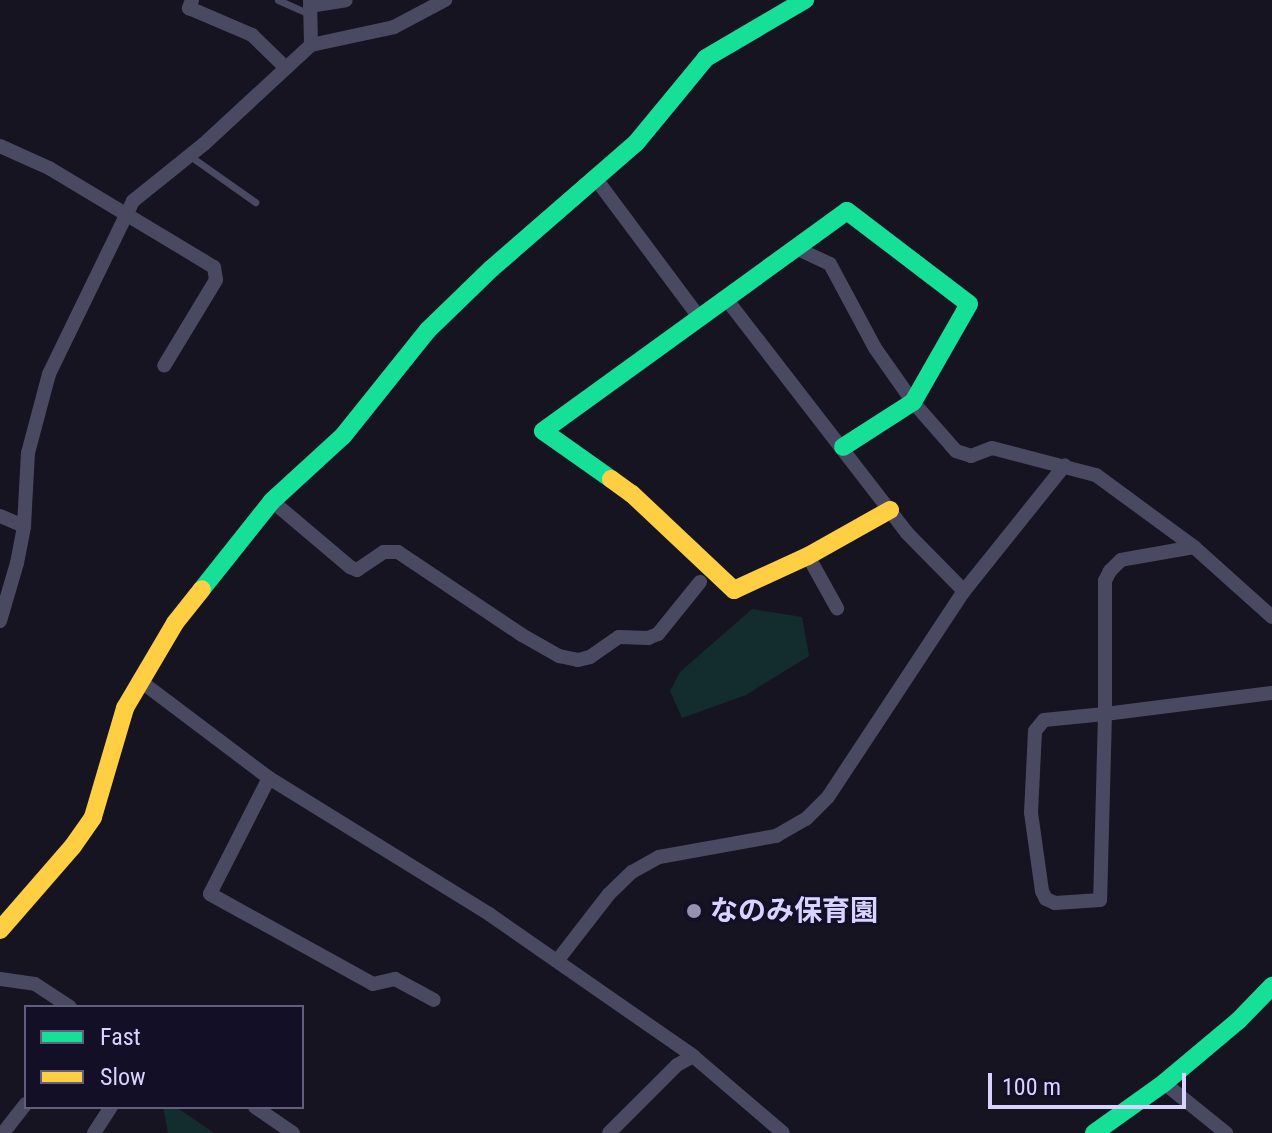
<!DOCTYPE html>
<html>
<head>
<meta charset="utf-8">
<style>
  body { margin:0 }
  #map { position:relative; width:1272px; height:1133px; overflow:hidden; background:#161421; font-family:"Roboto Condensed","Noto Sans JP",sans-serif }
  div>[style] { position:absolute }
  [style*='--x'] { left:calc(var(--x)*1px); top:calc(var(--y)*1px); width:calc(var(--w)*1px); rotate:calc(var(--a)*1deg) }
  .green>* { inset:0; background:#132c2d }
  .lane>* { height:7px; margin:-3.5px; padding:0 3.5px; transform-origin:3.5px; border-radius:3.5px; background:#4a4962 }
  .street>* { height:14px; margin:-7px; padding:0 7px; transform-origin:7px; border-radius:7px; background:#4a4962 }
  .fast>* { height:18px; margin:-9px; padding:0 9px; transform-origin:9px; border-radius:9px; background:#16e098 }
  .slow>* { height:18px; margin:-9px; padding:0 9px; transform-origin:9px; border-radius:9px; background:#ffcf43 }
  .dots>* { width:22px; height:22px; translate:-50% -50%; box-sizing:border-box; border:4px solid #130f26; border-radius:50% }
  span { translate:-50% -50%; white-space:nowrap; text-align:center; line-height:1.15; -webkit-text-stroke:6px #130f26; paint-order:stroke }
  .poi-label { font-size:28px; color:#d9d4ff; font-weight:700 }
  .left { translate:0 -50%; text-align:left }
  .legend { position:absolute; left:24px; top:1005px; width:280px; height:104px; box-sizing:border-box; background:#130f26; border:2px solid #625e7d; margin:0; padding:10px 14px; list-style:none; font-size:24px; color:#d9d4ff }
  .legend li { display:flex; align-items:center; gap:16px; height:40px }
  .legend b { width:40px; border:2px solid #625e7d }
  .scale { position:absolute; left:988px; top:1073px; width:198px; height:36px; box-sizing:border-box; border:4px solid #d9d4ff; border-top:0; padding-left:10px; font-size:24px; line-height:28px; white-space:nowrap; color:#d9d4ff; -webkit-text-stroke:6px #130f26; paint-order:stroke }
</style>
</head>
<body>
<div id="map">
  <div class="green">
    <div style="clip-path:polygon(752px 609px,802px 617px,809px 656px,746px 695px,682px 718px,670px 691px,680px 672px)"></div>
    <div style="clip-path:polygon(163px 1107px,176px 1107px,214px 1133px,168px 1133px)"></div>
  </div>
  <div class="lane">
    <div style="--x:278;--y:0;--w:34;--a:24"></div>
    <div style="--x:190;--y:156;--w:80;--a:35.3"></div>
  </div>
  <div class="street">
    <div style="--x:192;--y:0;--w:9;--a:111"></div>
    <div style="--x:189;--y:8;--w:69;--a:23.2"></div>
    <div style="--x:252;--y:35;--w:47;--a:44.1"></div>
    <div style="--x:310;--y:0;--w:45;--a:88.7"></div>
    <div style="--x:310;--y:6;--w:36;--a:-9"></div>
    <div style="--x:0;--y:146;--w:54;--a:24.2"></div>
    <div style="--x:49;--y:168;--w:192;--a:31"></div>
    <div style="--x:214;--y:267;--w:13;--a:81"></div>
    <div style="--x:216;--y:280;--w:100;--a:121.2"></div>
    <div style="--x:596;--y:179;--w:172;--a:53.3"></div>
    <div style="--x:798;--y:249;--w:35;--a:25"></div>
    <div style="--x:830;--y:264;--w:95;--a:61.8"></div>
    <div style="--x:875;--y:348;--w:66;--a:54.9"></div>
    <div style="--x:913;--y:402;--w:65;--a:48.7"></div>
    <div style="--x:956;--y:451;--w:16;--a:18"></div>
    <div style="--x:971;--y:456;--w:22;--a:-21"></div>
    <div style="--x:992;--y:448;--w:107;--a:14.6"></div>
    <div style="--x:1096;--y:475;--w:122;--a:36.3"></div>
    <div style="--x:1194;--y:547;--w:105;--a:41.9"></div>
    <div style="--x:727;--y:300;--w:294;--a:52.3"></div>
    <div style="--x:907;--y:533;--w:81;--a:45.5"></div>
    <div style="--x:272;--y:501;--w:102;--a:40.2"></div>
    <div style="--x:350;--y:567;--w:8;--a:23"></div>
    <div style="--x:357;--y:570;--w:32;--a:-34"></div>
    <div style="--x:384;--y:552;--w:14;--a:0"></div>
    <div style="--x:398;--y:552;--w:149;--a:33.8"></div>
    <div style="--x:522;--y:635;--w:43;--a:29.6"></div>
    <div style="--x:559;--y:656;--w:19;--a:12"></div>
    <div style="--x:578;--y:660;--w:12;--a:-14"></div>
    <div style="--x:590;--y:657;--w:35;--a:-35"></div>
    <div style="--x:619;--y:637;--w:29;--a:2"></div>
    <div style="--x:648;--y:638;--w:11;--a:-22"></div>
    <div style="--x:658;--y:634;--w:67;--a:-51.1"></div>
    <div style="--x:0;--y:516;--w:26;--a:23"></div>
    <div style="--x:1194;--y:547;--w:74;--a:169.9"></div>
    <div style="--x:1121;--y:560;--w:16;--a:135"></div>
    <div style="--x:1110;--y:571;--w:11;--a:117"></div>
    <div style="--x:1105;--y:581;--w:133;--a:90"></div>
    <div style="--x:1105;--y:714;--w:168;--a:-7.2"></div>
    <div style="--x:808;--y:556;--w:60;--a:60.9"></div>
    <div style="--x:0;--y:621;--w:60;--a:-73.7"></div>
    <div style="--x:17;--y:563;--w:38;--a:-79"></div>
    <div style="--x:24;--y:526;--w:73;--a:-86.9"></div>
    <div style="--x:28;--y:453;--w:82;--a:-75.1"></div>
    <div style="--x:49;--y:374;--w:192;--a:-64.1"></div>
    <div style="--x:133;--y:201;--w:91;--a:-38.8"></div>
    <div style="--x:204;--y:144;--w:146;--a:-42.8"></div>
    <div style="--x:311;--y:45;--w:85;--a:-12.2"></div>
    <div style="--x:394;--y:27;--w:58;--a:-27.9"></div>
    <div style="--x:139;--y:680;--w:163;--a:37"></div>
    <div style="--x:269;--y:778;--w:259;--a:31.7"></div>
    <div style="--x:489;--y:914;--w:249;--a:34.8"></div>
    <div style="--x:693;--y:1056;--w:118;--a:40.5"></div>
    <div style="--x:1105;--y:714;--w:186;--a:91.5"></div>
    <div style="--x:1100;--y:900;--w:45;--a:176.2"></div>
    <div style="--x:1055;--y:903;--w:10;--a:-156"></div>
    <div style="--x:1046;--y:899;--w:9;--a:-117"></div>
    <div style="--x:1042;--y:891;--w:79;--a:-98"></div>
    <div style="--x:1031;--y:813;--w:82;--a:-87.2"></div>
    <div style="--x:1035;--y:731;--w:14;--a:-51"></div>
    <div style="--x:1044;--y:720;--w:61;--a:-5.6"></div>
    <div style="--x:269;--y:778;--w:130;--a:117"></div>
    <div style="--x:210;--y:894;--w:186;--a:28.9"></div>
    <div style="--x:373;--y:984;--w:23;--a:-13"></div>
    <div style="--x:395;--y:979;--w:44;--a:28.3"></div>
    <div style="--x:557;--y:961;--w:85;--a:-52.2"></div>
    <div style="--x:609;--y:894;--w:32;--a:-44"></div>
    <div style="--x:632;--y:872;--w:31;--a:-29"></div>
    <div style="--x:659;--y:857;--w:119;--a:-10.2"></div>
    <div style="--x:776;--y:836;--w:34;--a:-30"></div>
    <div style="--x:806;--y:819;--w:31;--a:-45"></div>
    <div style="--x:828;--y:797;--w:247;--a:-56.6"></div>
    <div style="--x:964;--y:591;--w:161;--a:-51.3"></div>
    <div style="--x:0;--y:979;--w:35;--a:8"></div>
    <div style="--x:35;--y:984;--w:42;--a:33.3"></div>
    <div style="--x:1164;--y:1083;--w:80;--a:38.9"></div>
    <div style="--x:255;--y:1107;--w:46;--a:34.4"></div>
    <div style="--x:3;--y:1133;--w:37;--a:-52"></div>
    <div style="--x:94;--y:1133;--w:31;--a:-57"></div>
    <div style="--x:609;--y:1133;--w:96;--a:-45"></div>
    <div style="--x:677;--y:1065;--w:18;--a:-29"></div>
  </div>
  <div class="fast">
    <div style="--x:611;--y:479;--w:83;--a:-144.8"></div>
    <div style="--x:543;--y:431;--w:375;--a:-35.9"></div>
    <div style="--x:847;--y:211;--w:153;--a:37.3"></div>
    <div style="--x:969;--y:304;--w:113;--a:119.7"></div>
    <div style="--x:913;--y:402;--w:83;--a:147.3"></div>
    <div style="--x:202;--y:589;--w:112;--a:-51.5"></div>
    <div style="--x:272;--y:501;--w:96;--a:-42.5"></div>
    <div style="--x:343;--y:436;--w:136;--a:-51.3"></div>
    <div style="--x:428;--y:330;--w:88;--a:-44.1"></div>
    <div style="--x:491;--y:269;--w:192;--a:-41"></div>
    <div style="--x:636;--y:143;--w:110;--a:-50.5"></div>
    <div style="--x:706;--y:58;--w:115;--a:-30.4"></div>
    <div style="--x:1094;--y:1133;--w:86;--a:-35.5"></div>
    <div style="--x:1164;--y:1083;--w:97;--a:-40"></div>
    <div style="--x:1238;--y:1021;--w:49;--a:-45.8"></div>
  </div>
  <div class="slow">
    <div style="--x:611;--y:479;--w:26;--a:36"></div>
    <div style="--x:632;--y:494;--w:140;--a:43.3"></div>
    <div style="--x:734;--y:590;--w:81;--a:-24.7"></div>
    <div style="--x:808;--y:556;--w:94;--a:-29.3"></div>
    <div style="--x:0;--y:930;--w:111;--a:-49"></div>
    <div style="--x:73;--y:846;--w:35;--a:-55"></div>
    <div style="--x:93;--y:817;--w:114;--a:-73.6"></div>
    <div style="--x:125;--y:708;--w:99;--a:-59.5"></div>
    <div style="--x:175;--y:623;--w:43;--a:-51.5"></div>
  </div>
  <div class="dots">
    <div style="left:694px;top:911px;background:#9591b1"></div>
  </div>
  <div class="poi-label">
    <span class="left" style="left:710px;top:911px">なのみ保育園</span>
  </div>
  <ul class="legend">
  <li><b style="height:10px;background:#16e098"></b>Fast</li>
  <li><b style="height:10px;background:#ffcf43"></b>Slow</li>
  </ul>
  <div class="scale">100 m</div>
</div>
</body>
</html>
